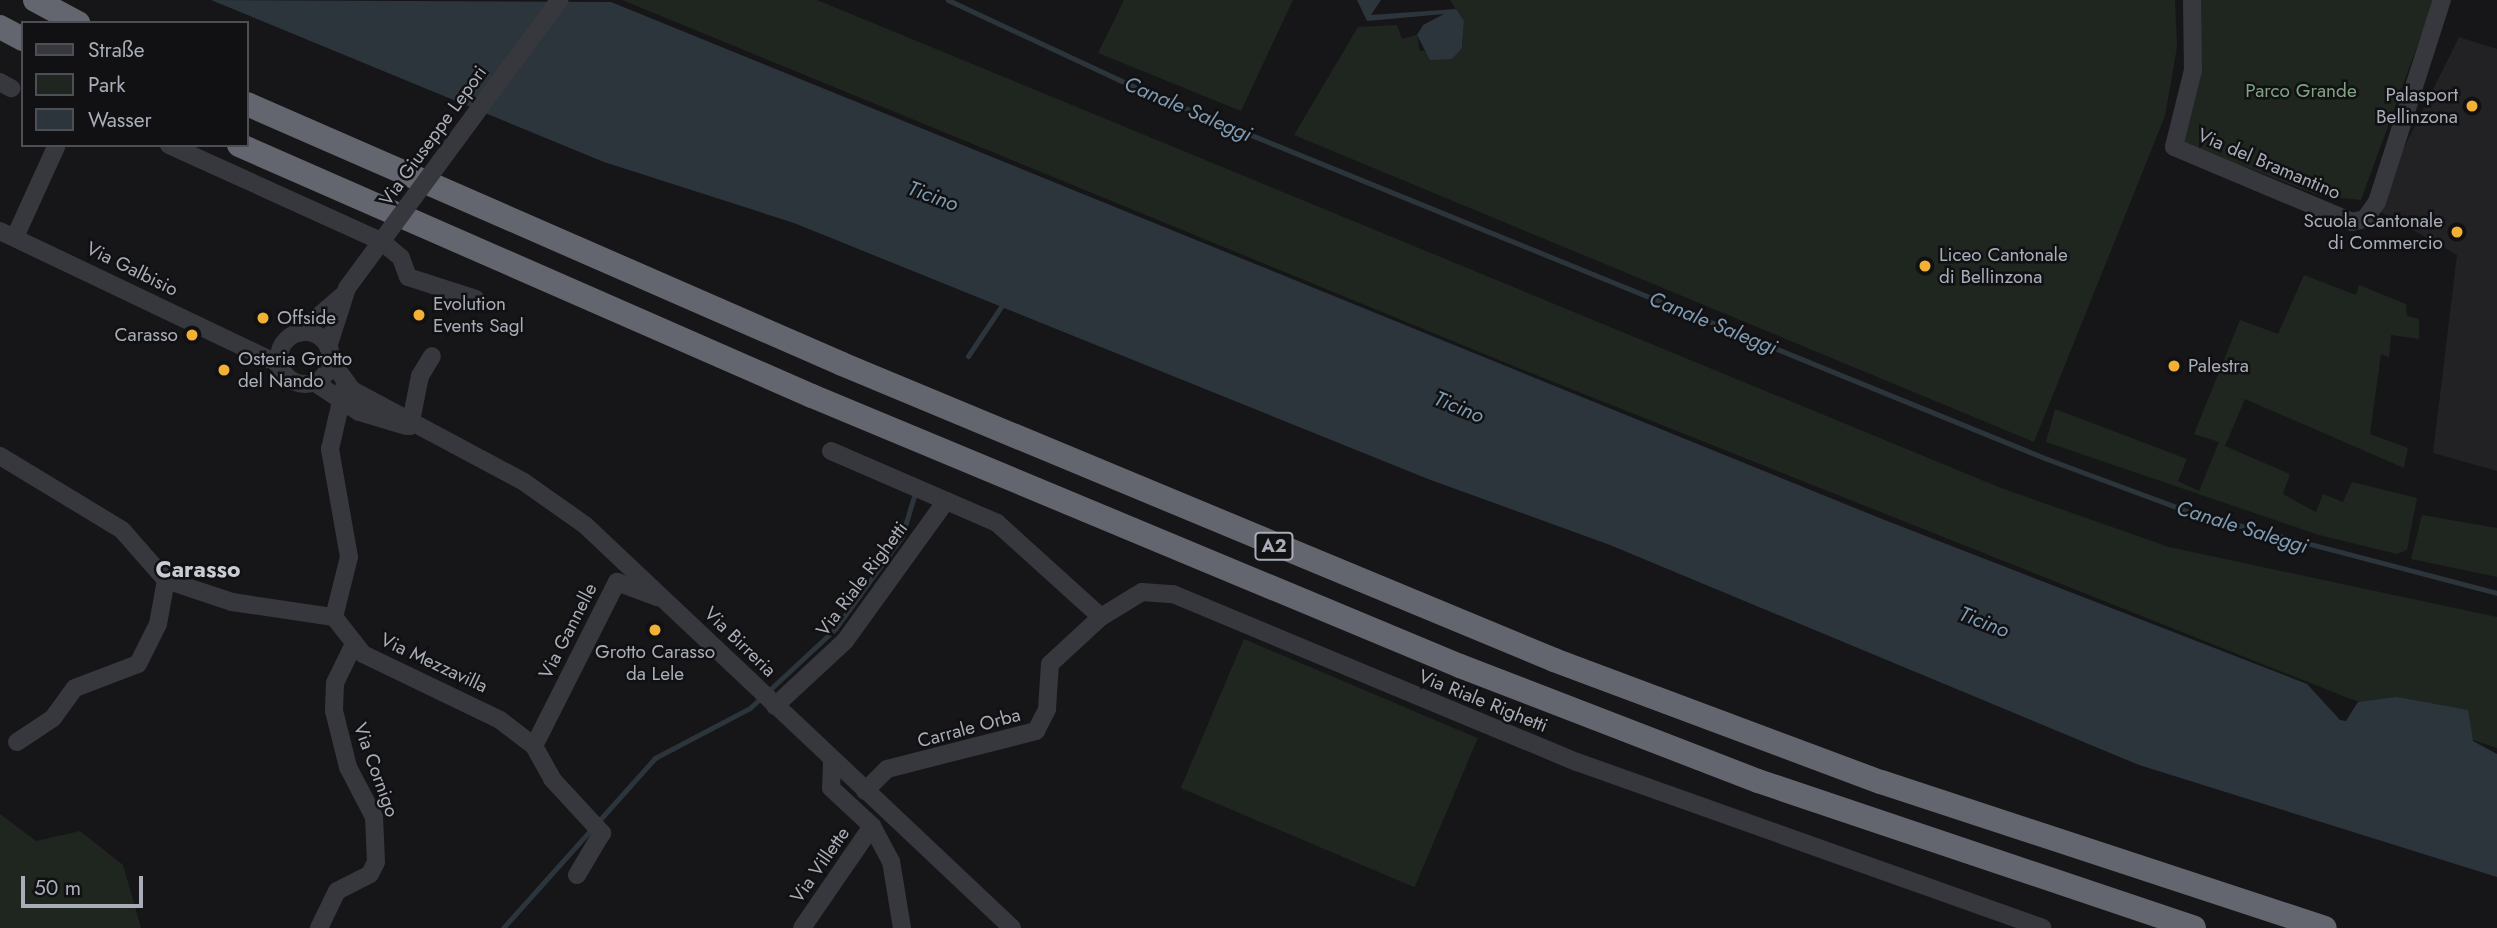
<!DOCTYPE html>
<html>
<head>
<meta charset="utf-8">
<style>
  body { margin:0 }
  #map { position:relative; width:2497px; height:928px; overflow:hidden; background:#161618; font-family:Jost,sans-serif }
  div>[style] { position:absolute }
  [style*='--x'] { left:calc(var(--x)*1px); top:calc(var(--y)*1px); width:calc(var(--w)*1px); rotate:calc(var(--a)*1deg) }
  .built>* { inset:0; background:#222225 }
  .green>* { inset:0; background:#1e261f; transform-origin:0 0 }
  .water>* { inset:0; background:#2c353c }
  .stream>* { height:5px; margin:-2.5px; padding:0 2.5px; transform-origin:2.5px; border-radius:2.5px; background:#2c353c }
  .minor>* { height:18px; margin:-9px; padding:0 9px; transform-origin:9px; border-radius:9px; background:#37383d }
  .minor>.ring { margin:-9px; padding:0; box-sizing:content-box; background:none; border:18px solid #37383d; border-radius:50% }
  .highway>* { height:24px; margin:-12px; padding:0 12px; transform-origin:12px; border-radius:12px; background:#63666e }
  .minor-bridge>* { height:18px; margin:-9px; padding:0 9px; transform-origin:9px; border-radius:9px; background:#37383d }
  .dots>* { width:19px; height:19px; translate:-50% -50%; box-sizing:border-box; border:4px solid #111113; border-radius:50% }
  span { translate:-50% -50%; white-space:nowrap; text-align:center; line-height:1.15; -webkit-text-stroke:5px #111113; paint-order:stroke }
  .shield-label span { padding:2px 5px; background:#111113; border:2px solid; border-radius:5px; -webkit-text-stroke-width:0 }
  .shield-label { font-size:18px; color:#a8adb8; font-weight:700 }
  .park-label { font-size:19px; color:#7fa381 }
  .poi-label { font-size:19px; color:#a8adb8 }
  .right { translate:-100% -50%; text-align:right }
  .left { translate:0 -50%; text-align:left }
  .street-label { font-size:19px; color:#a8adb8 }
  .water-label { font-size:21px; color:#7f9bb3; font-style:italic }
  .quarter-label { font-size:23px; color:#c9ccd4; font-weight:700 }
  .legend { position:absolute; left:21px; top:21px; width:228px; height:126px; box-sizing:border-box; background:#111113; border:2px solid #4d4f55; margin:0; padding:9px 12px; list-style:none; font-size:21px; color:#a8adb8 }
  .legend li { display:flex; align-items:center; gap:14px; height:35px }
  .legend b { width:35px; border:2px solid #4d4f55 }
  .scale { position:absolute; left:21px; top:876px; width:122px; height:32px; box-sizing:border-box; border:4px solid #a8adb8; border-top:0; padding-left:9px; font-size:21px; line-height:24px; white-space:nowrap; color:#a8adb8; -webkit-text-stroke:5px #111113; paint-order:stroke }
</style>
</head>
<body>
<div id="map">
  <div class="built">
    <div style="clip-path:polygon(2459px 37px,2497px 49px,2497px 471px,2433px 453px,2457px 255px,2374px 208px)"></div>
  </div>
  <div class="green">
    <div style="clip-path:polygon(622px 0,817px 0,2001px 488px,2169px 547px,2497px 617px,2497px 748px,2348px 698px,1516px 367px)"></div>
    <div style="clip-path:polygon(1124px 0,1293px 0,1241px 111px,1098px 53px)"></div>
    <div style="clip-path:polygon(1450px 0,2175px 0,2177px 47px,2165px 116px,2034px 442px,1294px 135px,1358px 27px,1397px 25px,1402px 39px,1417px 35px,1420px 51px,1462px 48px,1464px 22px)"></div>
    <div style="clip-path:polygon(2199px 0,2434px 0,2361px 200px,2320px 196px,2183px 143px,2202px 64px)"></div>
    <div style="clip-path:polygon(2304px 275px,2356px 295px,2359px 285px,2406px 304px,2407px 316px,2419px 319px,2419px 339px,2391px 335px,2389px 357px,2381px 354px,2370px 434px,2408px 448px,2404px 468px,2245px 399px,2225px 446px,2290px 474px,2283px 494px,2316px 512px,2323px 494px,2343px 502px,2352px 482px,2417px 498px,2407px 550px,2397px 554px,2319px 535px,2046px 442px,2055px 409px,2187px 459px,2178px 481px,2199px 491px,2219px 442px,2194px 434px,2240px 320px,2278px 334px)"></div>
    <div style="clip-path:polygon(2422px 515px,2497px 528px,2497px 577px,2411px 559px)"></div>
    <div style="left:1244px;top:639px;width:254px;height:162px;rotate:23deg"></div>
    <div style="clip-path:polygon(0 814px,36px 841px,80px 831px,123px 865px,141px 928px,0 928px)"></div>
  </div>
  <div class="water">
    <div style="clip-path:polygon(211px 0,611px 2px,1882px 519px,2307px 684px,2340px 720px,2346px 721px,2358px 702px,2397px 697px,2468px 710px,2473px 741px,2497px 754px,2497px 877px,2139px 765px,1610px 545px,1428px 479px,794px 223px,604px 162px)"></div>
    <div style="clip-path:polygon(1357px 0,1381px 0,1371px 15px,1456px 9px,1464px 21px,1462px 48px,1452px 59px,1430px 60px,1417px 35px,1423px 25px,1444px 14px,1367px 21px)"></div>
  </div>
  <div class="stream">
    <div style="--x:948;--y:0;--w:215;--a:25"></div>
    <div style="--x:1143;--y:91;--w:976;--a:22.15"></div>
    <div style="--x:2047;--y:459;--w:155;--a:20.4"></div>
    <div style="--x:2192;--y:513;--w:315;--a:14.7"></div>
    <div style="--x:968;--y:356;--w:63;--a:-56.1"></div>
    <div style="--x:503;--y:928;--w:228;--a:-48.2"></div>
    <div style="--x:655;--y:758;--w:107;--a:-27.8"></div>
    <div style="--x:750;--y:708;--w:116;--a:-42.9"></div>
    <div style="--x:835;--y:629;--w:115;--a:-54.2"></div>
    <div style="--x:902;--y:536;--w:45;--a:-73.2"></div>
  </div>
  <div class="minor">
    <div style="--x:2192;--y:0;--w:70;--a:89.2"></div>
    <div style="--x:2193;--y:70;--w:79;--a:103.9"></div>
    <div style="--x:2174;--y:147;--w:193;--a:22.8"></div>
    <div style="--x:2352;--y:222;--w:13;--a:-13"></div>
    <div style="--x:2365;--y:219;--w:21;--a:-55"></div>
    <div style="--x:2377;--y:202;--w:212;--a:-72.2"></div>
    <div style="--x:0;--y:82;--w:13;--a:29"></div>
    <div style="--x:169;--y:145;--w:233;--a:24.4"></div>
    <div style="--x:381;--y:241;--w:26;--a:40"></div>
    <div style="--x:401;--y:258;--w:20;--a:70"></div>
    <div style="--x:408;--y:277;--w:71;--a:17.9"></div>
    <div style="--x:0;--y:231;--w:309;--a:25.5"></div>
    <div style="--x:15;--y:237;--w:101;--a:-65.5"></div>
    <div class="ring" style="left:279px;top:332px;width:34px;height:34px"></div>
    <div style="--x:299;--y:333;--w:57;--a:-40.7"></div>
    <div style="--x:328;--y:347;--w:62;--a:-72.1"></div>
    <div style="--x:331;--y:361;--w:36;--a:54"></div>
    <div style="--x:352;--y:390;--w:195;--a:28.1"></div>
    <div style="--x:524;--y:482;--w:75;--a:35.2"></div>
    <div style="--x:585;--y:525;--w:587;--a:43.34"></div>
    <div style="--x:314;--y:382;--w:54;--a:33.7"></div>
    <div style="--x:359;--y:412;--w:49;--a:16.6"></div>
    <div style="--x:410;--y:426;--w:51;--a:-78.7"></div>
    <div style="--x:420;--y:376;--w:23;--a:-59"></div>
    <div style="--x:831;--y:451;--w:181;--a:23.4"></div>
    <div style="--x:997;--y:523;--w:140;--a:42.1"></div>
    <div style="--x:1101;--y:617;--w:48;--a:-31.4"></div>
    <div style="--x:1142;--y:592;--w:31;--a:4"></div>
    <div style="--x:1173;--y:594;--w:438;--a:22.6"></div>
    <div style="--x:1577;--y:762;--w:494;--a:19.6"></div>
    <div style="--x:0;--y:456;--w:143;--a:31.2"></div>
    <div style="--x:122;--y:530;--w:67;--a:48.7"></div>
    <div style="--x:166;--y:580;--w:70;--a:18.4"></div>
    <div style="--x:232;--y:602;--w:103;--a:8.4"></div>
    <div style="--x:334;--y:617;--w:47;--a:51.9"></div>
    <div style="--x:363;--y:654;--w:152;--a:25.7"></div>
    <div style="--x:500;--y:720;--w:43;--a:37.4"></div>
    <div style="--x:534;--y:746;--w:38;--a:61"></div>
    <div style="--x:552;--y:779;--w:74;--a:47.2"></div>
    <div style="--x:602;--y:833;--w:49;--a:120.8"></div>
    <div style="--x:334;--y:617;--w:62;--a:-76"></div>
    <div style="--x:349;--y:557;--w:110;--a:-100"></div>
    <div style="--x:330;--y:449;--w:67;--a:-77"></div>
    <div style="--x:775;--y:706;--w:96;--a:-42.9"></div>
    <div style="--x:845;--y:641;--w:173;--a:-54.2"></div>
    <div style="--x:17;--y:742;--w:43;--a:-33.7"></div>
    <div style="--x:53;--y:718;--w:37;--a:-54"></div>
    <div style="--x:75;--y:688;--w:67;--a:-20.9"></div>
    <div style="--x:138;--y:664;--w:45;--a:-63.4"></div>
    <div style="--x:158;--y:624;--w:45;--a:-79.7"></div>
    <div style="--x:534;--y:746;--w:184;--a:-63.2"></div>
    <div style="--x:617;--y:582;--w:43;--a:20.6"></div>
    <div style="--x:832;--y:762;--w:26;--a:92"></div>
    <div style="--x:831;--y:788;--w:56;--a:42.8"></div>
    <div style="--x:872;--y:826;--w:40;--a:62"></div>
    <div style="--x:891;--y:861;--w:68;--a:80.7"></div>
    <div style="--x:865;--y:791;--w:31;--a:-45"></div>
    <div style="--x:887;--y:769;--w:154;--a:-14.3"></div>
    <div style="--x:1036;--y:731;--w:25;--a:-63"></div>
    <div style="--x:1047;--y:709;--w:45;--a:-86.2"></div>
    <div style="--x:1050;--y:664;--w:69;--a:-42.7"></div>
    <div style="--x:319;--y:928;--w:41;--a:-64.1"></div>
    <div style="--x:337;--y:891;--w:37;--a:-27"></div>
    <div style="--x:370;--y:874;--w:13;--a:-63"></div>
    <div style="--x:376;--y:862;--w:45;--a:-92.5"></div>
    <div style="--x:374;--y:817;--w:56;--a:-117.5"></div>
    <div style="--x:348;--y:767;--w:58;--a:-104"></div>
    <div style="--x:334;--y:711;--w:28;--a:-88"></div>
    <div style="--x:335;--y:683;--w:41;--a:-64.1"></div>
    <div style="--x:802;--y:928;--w:124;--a:-55.5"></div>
  </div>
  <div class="highway">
    <div style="--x:35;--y:0;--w:49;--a:28.1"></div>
    <div style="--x:0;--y:27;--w:26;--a:28"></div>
    <div style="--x:247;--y:104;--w:649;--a:23.6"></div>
    <div style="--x:842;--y:364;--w:771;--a:22.57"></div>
    <div style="--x:1554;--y:660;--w:349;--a:20.5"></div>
    <div style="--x:1881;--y:782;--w:467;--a:18.2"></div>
    <div style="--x:239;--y:145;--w:626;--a:23.66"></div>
    <div style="--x:812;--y:396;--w:702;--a:22.62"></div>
    <div style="--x:1460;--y:666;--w:319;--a:21.1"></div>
    <div style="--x:1758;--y:781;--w:460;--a:18.6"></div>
  </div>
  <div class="minor-bridge">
    <div style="--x:347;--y:288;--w:358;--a:-53.6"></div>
  </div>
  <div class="dots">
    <div style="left:2472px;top:106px;background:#f2b134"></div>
    <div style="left:2457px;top:232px;background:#f2b134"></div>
    <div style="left:1925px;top:266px;background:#f2b134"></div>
    <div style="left:419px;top:315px;background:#f2b134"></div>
    <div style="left:263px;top:318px;background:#f2b134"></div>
    <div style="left:192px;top:335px;background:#f2b134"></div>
    <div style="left:2174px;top:366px;background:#f2b134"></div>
    <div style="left:224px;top:370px;background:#f2b134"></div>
    <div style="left:655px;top:630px;background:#f2b134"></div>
  </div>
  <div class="shield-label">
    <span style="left:1274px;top:546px">A2</span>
  </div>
  <div class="park-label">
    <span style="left:2301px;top:91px">Parco Grande</span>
  </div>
  <div class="poi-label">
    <span class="right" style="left:2458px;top:106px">Palasport<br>Bellinzona</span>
    <span class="right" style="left:2443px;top:232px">Scuola Cantonale<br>di Commercio</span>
    <span class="left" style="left:1939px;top:266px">Liceo Cantonale<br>di Bellinzona</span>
    <span class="left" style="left:433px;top:315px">Evolution<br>Events Sagl</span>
    <span class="left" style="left:277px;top:318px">Offside</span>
    <span class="right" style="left:178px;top:335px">Carasso</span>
    <span class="left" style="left:238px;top:370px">Osteria Grotto<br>del Nando</span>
    <span class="left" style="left:2188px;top:366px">Palestra</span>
    <span style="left:655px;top:663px">Grotto Carasso<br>da Lele</span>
  </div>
  <div class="street-label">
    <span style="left:433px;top:136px;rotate:-54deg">Via Giuseppe Lepori</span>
    <span style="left:2269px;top:164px;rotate:23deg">Via del Bramantino</span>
    <span style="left:132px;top:269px;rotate:26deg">Via Galbisio</span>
    <span style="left:862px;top:579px;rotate:-53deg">Via Riale Righetti</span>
    <span style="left:568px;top:631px;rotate:-63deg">Via Gannelle</span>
    <span style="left:740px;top:642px;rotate:44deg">Via Birreria</span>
    <span style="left:434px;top:663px;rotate:25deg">Via Mezzavilla</span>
    <span style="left:1483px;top:701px;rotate:22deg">Via Riale Righetti</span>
    <span style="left:969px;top:728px;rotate:-15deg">Carrale Orba</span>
    <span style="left:376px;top:770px;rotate:70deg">Via Cornigo</span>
    <span style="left:820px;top:865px;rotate:-55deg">Via Villette</span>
  </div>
  <div class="water-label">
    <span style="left:1188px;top:109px;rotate:23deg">Canale Saleggi</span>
    <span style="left:933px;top:196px;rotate:20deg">Ticino</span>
    <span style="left:1713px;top:323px;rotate:22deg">Canale Saleggi</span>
    <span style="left:1459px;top:407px;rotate:22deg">Ticino</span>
    <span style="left:2242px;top:527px;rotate:17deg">Canale Saleggi</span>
    <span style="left:1984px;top:622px;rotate:21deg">Ticino</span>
  </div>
  <div class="quarter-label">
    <span style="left:198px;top:569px">Carasso</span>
  </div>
  <ul class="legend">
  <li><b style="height:9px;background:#37383d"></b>Straße</li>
  <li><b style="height:19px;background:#1e261f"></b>Park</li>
  <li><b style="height:19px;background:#2c353c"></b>Wasser</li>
  </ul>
  <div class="scale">50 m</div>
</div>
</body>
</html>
